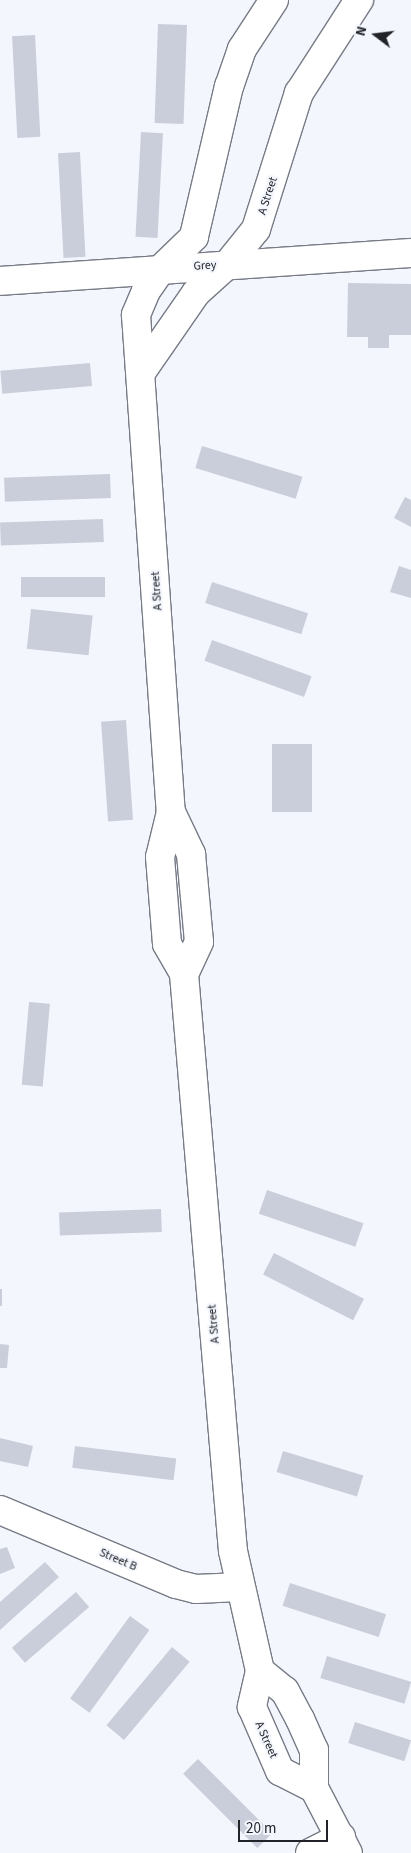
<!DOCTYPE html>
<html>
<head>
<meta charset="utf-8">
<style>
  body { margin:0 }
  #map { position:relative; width:411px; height:1853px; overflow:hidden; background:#f3f6fd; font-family:"Source Sans 3",sans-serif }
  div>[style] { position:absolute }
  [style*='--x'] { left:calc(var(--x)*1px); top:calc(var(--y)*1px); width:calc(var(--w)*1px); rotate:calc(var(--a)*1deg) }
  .building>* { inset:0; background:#caceda; transform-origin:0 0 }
  .roads { filter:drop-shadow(1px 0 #777b85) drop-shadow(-1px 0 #777b85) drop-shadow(0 1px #777b85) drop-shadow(0 -1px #777b85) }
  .street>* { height:28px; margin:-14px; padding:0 14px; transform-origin:14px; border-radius:14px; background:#fff }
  span { translate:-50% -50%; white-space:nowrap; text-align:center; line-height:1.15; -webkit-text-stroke:4px #f3f6fd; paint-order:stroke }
  .street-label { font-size:12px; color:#222328 }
  .north { position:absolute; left:351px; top:10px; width:50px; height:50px; -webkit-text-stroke:4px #f3f6fd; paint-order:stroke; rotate:285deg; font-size:14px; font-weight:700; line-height:20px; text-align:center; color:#222328 }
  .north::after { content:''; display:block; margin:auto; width:18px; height:22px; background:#222328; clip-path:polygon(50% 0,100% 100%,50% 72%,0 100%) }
  .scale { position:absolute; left:238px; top:1820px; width:90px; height:22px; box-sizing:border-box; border:2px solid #222328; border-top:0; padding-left:6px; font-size:15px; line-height:18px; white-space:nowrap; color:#222328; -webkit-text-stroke:4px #f3f6fd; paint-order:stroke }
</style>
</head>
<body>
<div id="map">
  <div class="building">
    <div style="left:158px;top:24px;width:29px;height:99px;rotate:2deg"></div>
    <div style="left:35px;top:35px;width:102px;height:23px;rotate:87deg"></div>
    <div style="left:141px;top:132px;width:22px;height:105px;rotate:3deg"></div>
    <div style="left:80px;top:152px;width:105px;height:22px;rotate:87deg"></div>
    <div style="clip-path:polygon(348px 283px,411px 284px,411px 335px,389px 335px,389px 348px,368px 348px,368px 337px,347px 337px)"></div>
    <div style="left:90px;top:363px;width:23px;height:90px;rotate:85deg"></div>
    <div style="left:202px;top:446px;width:105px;height:23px;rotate:17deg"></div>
    <div style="left:110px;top:474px;width:24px;height:106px;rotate:88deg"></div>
    <div style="clip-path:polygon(405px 497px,411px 500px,411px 527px,394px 518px)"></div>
    <div style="left:103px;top:519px;width:23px;height:103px;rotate:88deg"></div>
    <div style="clip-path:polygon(399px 566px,411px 570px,411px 598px,390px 592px)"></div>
    <div style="left:105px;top:577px;width:20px;height:84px;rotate:90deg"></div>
    <div style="left:212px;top:582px;width:101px;height:22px;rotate:18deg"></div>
    <div style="left:31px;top:609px;width:62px;height:40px;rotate:6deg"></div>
    <div style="left:212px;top:640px;width:106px;height:22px;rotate:20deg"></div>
    <div style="left:126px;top:720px;width:100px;height:25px;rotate:86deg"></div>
    <div style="left:272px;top:744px;width:40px;height:68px"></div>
    <div style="left:29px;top:1002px;width:21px;height:83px;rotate:5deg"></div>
    <div style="left:267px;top:1190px;width:102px;height:25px;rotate:19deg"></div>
    <div style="left:161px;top:1209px;width:23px;height:102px;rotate:88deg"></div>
    <div style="left:274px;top:1253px;width:101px;height:24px;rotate:27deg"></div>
    <div style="left:0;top:1289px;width:2px;height:17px"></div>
    <div style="clip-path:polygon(0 1344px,9px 1345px,7px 1368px,0 1368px)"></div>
    <div style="clip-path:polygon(0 1438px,33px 1446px,28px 1467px,0 1461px)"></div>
    <div style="left:75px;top:1446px;width:102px;height:22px;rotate:7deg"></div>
    <div style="left:283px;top:1451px;width:84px;height:22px;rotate:17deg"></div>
    <div style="clip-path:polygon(7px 1547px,15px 1568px,0 1574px,0 1549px)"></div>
    <div style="clip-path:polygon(45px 1562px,59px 1577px,0 1630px,0 1602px)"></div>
    <div style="left:290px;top:1583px;width:101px;height:24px;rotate:18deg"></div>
    <div style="left:76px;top:1592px;width:20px;height:85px;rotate:49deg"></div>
    <div style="left:130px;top:1616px;width:24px;height:102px;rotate:36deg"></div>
    <div style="left:172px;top:1647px;width:23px;height:102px;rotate:40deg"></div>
    <div style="left:327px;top:1656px;width:88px;height:23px;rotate:17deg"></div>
    <div style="left:355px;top:1722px;width:59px;height:22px;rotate:18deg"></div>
    <div style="left:198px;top:1759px;width:105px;height:21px;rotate:45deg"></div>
  </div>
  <div class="roads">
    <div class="street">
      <div style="--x:274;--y:0;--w:59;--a:123.1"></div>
      <div style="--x:242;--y:49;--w:39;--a:109"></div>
      <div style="--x:229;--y:86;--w:155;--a:103.1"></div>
      <div style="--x:194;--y:237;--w:45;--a:135.9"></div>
      <div style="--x:162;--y:268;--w:28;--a:125"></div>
      <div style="--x:146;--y:291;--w:26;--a:113"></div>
      <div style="--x:136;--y:315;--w:498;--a:86"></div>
      <div style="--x:171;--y:812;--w:46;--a:103.7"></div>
      <div style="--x:160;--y:857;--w:87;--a:85.4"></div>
      <div style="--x:167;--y:944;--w:34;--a:60"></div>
      <div style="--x:184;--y:974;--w:579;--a:85.15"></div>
      <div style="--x:233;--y:1551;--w:123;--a:77.3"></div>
      <div style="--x:260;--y:1671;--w:37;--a:103"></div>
      <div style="--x:252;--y:1707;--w:70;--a:66.4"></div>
      <div style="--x:280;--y:1771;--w:38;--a:27"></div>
      <div style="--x:0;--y:281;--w:412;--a:-3.9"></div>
      <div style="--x:142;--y:371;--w:95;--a:-55.3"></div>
      <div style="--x:196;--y:293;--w:43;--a:-42.2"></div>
      <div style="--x:228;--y:264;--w:45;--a:-51.3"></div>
      <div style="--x:256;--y:229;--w:143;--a:-72.5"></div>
      <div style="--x:299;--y:93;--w:111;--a:-57.2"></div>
      <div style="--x:171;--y:812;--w:47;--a:64.5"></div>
      <div style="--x:191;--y:854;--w:88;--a:84.8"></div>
      <div style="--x:199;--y:942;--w:35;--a:115"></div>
      <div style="--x:0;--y:1510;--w:191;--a:22.8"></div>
      <div style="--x:176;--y:1584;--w:21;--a:14"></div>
      <div style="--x:196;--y:1589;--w:44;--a:-2.6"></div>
      <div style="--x:260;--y:1671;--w:32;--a:39"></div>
      <div style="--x:285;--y:1691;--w:32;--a:62"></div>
      <div style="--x:300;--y:1719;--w:34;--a:66"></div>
      <div style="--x:314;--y:1750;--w:38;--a:90"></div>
      <div style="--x:314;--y:1788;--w:73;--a:62.4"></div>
      <div style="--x:310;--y:1853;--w:35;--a:-27"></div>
    </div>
  </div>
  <div class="street-label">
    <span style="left:268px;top:196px;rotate:-72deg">A Street</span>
    <span style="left:205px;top:266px;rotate:-3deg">Grey</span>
    <span style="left:157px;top:591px;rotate:-94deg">A Street</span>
    <span style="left:214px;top:1324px;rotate:-95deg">A Street</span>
    <span style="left:118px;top:1560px;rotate:23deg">Street B</span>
    <span style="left:266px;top:1740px;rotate:66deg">A Street</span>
  </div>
  <div class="north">N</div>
  <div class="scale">20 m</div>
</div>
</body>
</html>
